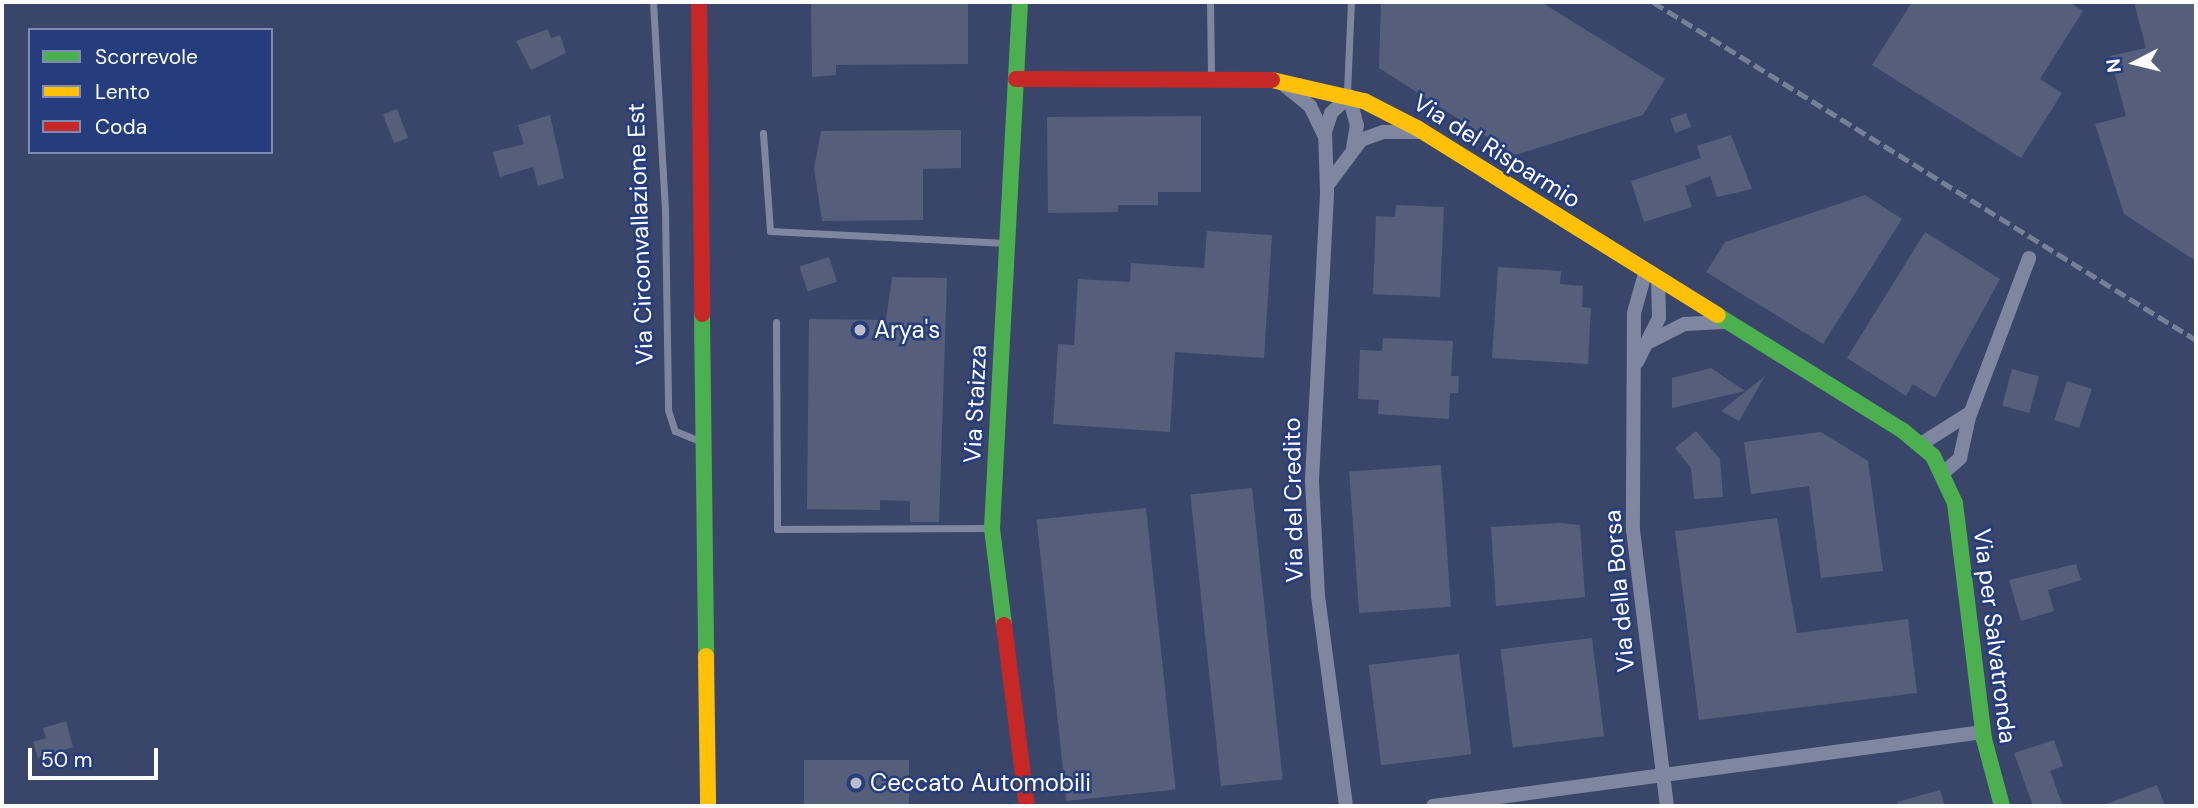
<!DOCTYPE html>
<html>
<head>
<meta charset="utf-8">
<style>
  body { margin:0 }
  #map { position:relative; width:2198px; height:808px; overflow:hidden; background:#3a4669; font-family:"DM Sans",sans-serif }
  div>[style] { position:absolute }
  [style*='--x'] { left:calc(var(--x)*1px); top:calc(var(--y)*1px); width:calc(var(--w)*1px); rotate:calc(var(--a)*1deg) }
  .building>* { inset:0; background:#555f7b; transform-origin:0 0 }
  .lane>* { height:7px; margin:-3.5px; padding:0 3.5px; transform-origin:3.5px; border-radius:3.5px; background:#7f87a0 }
  .street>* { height:14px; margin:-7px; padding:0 7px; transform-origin:7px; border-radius:7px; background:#7f87a0 }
  .fast>* { height:16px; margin:-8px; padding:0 8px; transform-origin:8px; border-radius:8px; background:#4caf50 }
  .slow>* { height:16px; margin:-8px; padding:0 8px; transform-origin:8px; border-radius:8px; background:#ffc107 }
  .jam>* { height:16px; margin:-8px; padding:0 8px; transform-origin:8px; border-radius:8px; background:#c62828 }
  .rail>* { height:5px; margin-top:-2.5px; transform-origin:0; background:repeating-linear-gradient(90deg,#767f98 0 12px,transparent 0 17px) }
  .dots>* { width:19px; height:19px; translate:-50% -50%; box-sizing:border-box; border:4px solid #263d7d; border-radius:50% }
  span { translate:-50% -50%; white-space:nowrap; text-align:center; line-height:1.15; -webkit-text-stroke:5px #263d7d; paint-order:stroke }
  .street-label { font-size:24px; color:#fff }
  .poi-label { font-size:24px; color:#fff }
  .left { translate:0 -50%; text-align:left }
  .frame { position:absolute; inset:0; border:4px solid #fff; pointer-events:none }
  .legend { position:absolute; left:28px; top:28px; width:245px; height:126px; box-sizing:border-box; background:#263d7d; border:2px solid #7d8bb1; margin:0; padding:9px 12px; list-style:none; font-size:21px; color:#fff }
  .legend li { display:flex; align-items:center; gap:14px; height:35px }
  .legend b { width:35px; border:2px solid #7d8bb1 }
  .north { position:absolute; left:2100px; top:28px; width:70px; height:70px; -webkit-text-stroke:5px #263d7d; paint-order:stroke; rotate:263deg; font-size:19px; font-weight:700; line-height:28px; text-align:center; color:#fff }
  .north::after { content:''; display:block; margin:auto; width:24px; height:32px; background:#fff; clip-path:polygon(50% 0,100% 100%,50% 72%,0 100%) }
  .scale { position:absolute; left:28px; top:748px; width:130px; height:32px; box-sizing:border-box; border:4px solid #fff; border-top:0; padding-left:9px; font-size:21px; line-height:24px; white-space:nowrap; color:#fff; -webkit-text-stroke:5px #263d7d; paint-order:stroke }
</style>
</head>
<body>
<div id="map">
  <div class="building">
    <div style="clip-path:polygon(811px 2px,968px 2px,968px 64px,836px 65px,836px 75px,812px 77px)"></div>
    <div style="clip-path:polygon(1381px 2px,1541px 2px,1665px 79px,1643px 115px,1515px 155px,1379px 68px)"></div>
    <div style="clip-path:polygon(1912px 2px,2069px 2px,2083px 11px,2040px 79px,2062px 93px,2021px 158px,1872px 65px)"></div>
    <div style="clip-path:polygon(2134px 2px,2196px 2px,2196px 261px,2124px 214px,2095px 124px,2126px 116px,2110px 56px,2146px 48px)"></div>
    <div style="clip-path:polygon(548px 29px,551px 38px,560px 35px,566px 53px,531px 70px,516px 41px)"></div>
    <div style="left:397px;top:109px;width:31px;height:15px;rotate:69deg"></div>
    <div style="left:1686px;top:113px;width:15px;height:17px;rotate:70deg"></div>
    <div style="clip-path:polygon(550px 115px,564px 178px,538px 186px,533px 167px,500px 177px,493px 152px,524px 144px,518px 125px)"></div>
    <div style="clip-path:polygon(1201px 116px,1201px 192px,1158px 192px,1158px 205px,1118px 205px,1118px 212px,1048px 213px,1047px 117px)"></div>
    <div style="clip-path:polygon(961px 130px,961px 168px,923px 169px,923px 220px,822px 221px,814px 168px,821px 131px)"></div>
    <div style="clip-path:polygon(1731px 135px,1752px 189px,1717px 197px,1710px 176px,1685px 186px,1692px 207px,1644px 222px,1631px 181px,1701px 158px,1697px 146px)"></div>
    <div style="clip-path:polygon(1865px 195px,1902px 219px,1823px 344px,1706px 272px,1725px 242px)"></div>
    <div style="clip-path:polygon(1396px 205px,1444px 207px,1440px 297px,1373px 294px,1376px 216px,1395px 217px)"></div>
    <div style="clip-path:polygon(1207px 231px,1272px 235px,1264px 358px,1175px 352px,1170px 432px,1053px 424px,1058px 344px,1074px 345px,1078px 279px,1130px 282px,1131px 263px,1204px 268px)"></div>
    <div style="clip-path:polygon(1925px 232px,2000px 279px,1935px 398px,1913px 384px,1906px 396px,1847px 358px)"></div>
    <div style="left:829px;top:257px;width:26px;height:31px;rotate:72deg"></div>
    <div style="clip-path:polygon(1498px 267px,1561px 271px,1560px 284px,1583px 286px,1582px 307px,1591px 308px,1588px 364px,1492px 358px)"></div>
    <div style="clip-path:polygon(892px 277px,947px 278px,939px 522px,910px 522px,910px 501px,880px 500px,880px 510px,807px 509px,809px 319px,886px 320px)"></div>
    <div style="clip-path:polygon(1383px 338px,1453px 341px,1451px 376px,1459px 376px,1458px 393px,1450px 393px,1449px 419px,1378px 414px,1379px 400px,1358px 399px,1360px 350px,1382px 351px)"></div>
    <div style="clip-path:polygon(1711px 368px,1745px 391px,1672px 408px,1672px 378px)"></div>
    <div style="left:2012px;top:369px;width:28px;height:38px;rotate:15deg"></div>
    <div style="clip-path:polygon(1765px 376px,1739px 421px,1721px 411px)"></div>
    <div style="left:2067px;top:381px;width:26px;height:41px;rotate:18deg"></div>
    <div style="clip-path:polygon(1696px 431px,1720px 459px,1723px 497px,1694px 499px,1691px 468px,1675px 448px)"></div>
    <div style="clip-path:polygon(1821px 432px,1868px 461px,1883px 571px,1821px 578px,1809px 486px,1751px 494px,1744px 442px)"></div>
    <div style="left:1441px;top:465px;width:142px;height:92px;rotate:86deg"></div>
    <div style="left:1252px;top:488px;width:293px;height:62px;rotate:84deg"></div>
    <div style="left:1146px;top:508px;width:283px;height:110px;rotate:84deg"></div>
    <div style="clip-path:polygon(1777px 518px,1797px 633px,1908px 619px,1917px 693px,1699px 720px,1675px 531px)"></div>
    <div style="clip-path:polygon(1560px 523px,1580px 525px,1585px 597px,1496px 606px,1491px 527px)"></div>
    <div style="clip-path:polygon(2076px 564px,2081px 580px,2048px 590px,2054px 611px,2021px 621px,2009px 580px)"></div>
    <div style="left:1592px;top:638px;width:99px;height:92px;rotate:83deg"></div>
    <div style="left:1459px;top:654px;width:101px;height:91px;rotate:83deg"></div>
    <div style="clip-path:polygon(66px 721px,73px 747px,38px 758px,33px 742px,46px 738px,43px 728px)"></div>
    <div style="clip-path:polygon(2054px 740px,2063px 766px,2050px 771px,2063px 806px,2033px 806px,2014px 753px)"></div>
    <div style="left:804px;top:760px;width:105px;height:46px"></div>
    <div style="clip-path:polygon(2157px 785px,2165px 806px,2104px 806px,2104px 805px)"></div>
    <div style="clip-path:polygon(1940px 790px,1945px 806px,1898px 806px,1897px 802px)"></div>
  </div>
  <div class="lane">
    <div style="--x:653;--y:2;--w:209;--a:86.7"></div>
    <div style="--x:665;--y:211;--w:199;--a:89.1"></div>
    <div style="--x:668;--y:410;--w:22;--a:72"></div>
    <div style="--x:675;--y:431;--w:27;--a:22"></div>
    <div style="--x:1210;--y:2;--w:74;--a:89.2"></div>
    <div style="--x:1347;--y:92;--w:90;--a:-87.5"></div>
    <div style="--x:763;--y:133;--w:98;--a:85.9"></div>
    <div style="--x:770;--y:231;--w:236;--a:2.9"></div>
    <div style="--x:776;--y:322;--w:207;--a:89.7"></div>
    <div style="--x:777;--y:529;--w:214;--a:-0.3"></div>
  </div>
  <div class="street">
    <div style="--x:1283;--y:84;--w:35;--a:39"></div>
    <div style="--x:1310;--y:106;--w:32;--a:64"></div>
    <div style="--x:1329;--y:183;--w:54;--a:-53.3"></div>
    <div style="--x:1361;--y:140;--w:23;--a:-20"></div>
    <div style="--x:1383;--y:132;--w:35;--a:0"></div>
    <div style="--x:1646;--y:270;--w:45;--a:105.6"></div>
    <div style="--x:1634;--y:313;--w:217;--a:90.3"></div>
    <div style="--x:1633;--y:530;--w:278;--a:83"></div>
    <div style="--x:1651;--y:341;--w:38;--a:-27"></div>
    <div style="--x:1685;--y:324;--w:39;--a:-3"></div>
    <div style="--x:1637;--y:362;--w:49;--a:-63.4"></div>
    <div style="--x:1659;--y:318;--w:40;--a:-91.4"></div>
    <div style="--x:1921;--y:444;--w:58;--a:-32.3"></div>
    <div style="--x:1943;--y:473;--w:23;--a:-41"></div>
    <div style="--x:1960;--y:458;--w:42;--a:-77.6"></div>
    <div style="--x:1969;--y:417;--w:170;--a:-69.3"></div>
    <div style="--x:1346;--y:806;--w:212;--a:-97.6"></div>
    <div style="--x:1318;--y:596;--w:116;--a:-93"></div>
    <div style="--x:1312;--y:480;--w:289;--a:-87"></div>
    <div style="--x:1327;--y:191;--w:59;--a:-91.9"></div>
    <div style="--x:1325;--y:132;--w:20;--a:-72"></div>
    <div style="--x:1331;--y:113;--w:25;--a:-43"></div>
    <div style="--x:1349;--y:96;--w:30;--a:75"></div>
    <div style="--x:1357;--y:125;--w:22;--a:100"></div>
    <div style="--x:1433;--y:806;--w:555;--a:-7.66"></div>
  </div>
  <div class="fast">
    <div style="--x:702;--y:314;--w:342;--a:89.3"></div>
    <div style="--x:1717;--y:315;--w:218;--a:31.9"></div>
    <div style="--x:1902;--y:430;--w:40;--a:40"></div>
    <div style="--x:1933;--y:456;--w:52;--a:64.9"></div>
    <div style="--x:1955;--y:503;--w:238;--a:83"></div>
    <div style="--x:1984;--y:739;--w:69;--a:75"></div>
    <div style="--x:1004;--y:625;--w:98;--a:-97.1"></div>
    <div style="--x:992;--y:528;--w:527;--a:-86.95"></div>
  </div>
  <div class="slow">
    <div style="--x:1272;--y:80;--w:94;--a:12.9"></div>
    <div style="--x:1364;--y:101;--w:59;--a:27"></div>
    <div style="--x:1417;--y:128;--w:354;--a:31.9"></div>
    <div style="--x:706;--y:656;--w:150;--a:89.2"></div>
  </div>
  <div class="jam">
    <div style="--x:699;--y:2;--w:312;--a:89.4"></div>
    <div style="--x:1016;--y:79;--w:256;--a:0.2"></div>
    <div style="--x:1004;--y:625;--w:182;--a:82.8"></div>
  </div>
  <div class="rail">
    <div style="--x:1653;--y:2;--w:640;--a:31.9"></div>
  </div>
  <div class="dots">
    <div style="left:860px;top:330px;background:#babeca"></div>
    <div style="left:856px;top:783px;background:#babeca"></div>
  </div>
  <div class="street-label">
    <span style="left:1497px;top:151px;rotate:32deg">Via del Risparmio</span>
    <span style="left:640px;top:234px;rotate:-92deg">Via Circonvallazione Est</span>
    <span style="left:975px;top:404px;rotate:-87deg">Via Staizza</span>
    <span style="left:1293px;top:500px;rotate:-91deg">Via del Credito</span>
    <span style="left:1619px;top:591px;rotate:-95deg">Via della Borsa</span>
    <span style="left:1995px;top:636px;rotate:83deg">Via per Salvatronda</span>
  </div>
  <div class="poi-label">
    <span class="left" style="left:874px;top:330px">Arya's</span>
    <span class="left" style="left:870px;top:783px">Ceccato Automobili</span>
  </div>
  <div class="frame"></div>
  <ul class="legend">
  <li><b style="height:9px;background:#4caf50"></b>Scorrevole</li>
  <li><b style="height:9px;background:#ffc107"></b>Lento</li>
  <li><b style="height:9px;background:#c62828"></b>Coda</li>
  </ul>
  <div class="north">N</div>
  <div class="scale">50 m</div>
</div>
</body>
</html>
